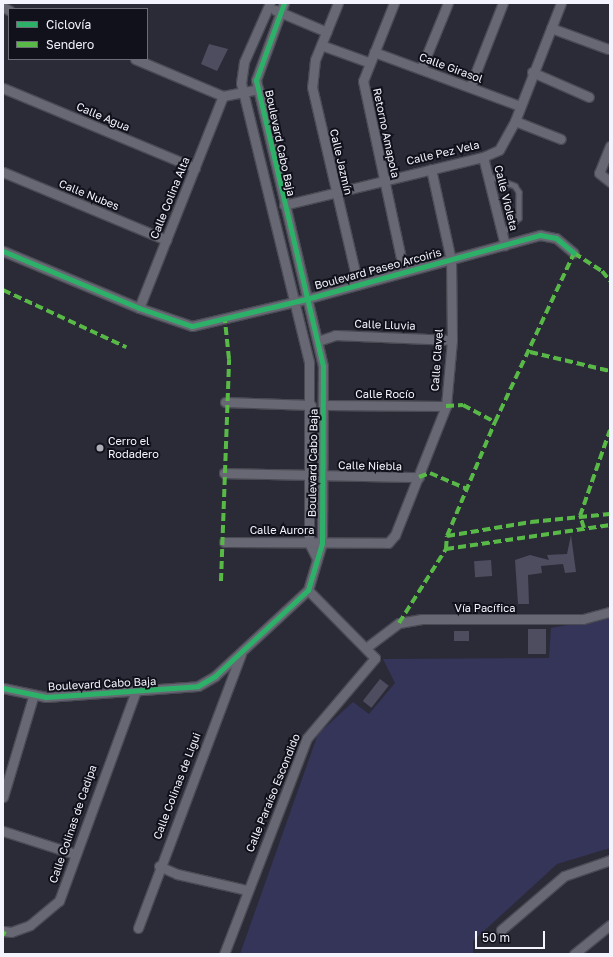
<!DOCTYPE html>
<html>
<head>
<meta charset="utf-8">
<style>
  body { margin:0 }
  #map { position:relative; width:613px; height:957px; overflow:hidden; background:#2b2b38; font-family:"Golos Text",sans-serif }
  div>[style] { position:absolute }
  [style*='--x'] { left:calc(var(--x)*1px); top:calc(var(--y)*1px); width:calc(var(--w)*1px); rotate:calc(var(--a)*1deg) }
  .green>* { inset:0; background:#353459 }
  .building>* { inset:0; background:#4e4d60; transform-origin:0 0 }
  .roads { filter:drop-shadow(1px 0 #494a53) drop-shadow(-1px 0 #494a53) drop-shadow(0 1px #494a53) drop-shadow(0 -1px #494a53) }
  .service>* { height:4.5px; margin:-2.25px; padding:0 2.25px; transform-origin:2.25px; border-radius:2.25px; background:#686874 }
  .minor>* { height:9px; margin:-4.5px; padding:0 4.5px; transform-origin:4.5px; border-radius:4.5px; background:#686874 }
  .quiet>* { height:4px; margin-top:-2px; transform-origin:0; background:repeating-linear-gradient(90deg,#58b947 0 8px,transparent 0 12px) }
  .cycleway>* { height:5px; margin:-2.5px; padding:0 2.5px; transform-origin:2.5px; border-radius:2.5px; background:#2db169 }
  .dots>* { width:11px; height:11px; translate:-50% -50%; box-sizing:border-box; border:2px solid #10111b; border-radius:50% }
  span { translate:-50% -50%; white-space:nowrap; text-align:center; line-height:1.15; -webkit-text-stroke:4px #10111b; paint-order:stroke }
  .street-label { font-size:11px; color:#f3f4fd }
  .poi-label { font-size:11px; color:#f3f4fd }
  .left { translate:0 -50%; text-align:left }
  .frame { position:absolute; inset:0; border:4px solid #f3f4fd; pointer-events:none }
  .legend { position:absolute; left:8px; top:8px; width:140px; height:52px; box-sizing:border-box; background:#10111b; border:1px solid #6b6c75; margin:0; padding:5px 7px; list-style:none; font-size:12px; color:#f3f4fd }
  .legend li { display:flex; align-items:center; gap:8px; height:20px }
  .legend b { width:20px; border:1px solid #6b6c75 }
  .scale { position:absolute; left:475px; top:931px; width:70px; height:18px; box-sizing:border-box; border:2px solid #f3f4fd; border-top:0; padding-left:5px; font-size:12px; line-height:14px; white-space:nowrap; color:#f3f4fd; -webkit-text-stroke:3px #10111b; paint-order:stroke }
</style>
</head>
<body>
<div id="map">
  <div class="green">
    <div style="clip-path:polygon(610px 617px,610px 848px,557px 864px,473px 941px,473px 954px,240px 954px,318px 734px,353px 702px,369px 714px,395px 683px,383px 659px,549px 658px,551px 628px)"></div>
  </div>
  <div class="building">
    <div style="clip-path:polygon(209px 44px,228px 49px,217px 71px,201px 64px)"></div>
    <div style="clip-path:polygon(571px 535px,576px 572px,565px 573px,563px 564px,541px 566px,542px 573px,528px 575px,529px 604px,518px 604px,515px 560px,530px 555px,549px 560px,547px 555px,567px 554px)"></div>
    <div style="left:491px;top:560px;width:16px;height:17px;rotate:86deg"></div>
    <div style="left:528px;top:629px;width:18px;height:25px"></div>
    <div style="left:454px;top:631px;width:15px;height:10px"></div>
    <div style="left:380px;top:679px;width:11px;height:28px;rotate:38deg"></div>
  </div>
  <div class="roads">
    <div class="service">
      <div style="--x:487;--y:175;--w:30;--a:21"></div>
      <div style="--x:515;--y:186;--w:7;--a:56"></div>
      <div style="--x:519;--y:192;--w:26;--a:90"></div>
      <div style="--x:519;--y:218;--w:23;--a:137"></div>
    </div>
    <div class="minor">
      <div style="--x:270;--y:3;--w:64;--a:113.8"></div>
      <div style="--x:244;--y:62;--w:21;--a:98"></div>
      <div style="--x:241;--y:83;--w:288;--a:76.3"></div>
      <div style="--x:309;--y:363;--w:180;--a:90"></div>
      <div style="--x:309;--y:543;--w:16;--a:63"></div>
      <div style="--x:338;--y:3;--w:61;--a:112"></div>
      <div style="--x:315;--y:60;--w:27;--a:96"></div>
      <div style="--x:312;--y:87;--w:203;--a:76.9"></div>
      <div style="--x:394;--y:3;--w:84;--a:111.7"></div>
      <div style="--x:363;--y:81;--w:195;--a:77.9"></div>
      <div style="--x:3;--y:7;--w:7;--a:27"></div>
      <div style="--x:275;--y:10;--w:56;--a:22.9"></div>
      <div style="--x:551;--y:28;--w:61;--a:20.2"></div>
      <div style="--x:321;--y:45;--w:50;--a:19.9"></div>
      <div style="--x:374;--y:52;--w:156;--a:20.3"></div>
      <div style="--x:135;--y:59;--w:95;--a:22.8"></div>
      <div style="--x:223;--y:96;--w:36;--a:-11"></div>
      <div style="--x:421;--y:69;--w:71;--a:-67.8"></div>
      <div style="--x:532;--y:72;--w:62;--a:23.7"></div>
      <div style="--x:470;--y:87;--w:90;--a:-68.6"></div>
      <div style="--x:3;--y:88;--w:208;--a:22.6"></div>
      <div style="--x:515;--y:121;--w:49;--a:21.4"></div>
      <div style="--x:610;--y:146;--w:29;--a:112"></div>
      <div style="--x:599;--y:173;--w:14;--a:39"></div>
      <div style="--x:483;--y:157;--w:91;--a:76"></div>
      <div style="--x:3;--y:172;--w:177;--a:22.6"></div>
      <div style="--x:284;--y:205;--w:205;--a:-13.6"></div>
      <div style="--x:483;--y:157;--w:17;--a:-24"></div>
      <div style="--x:499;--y:150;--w:33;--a:-61"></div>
      <div style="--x:515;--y:121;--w:127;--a:-68.7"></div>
      <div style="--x:3;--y:251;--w:147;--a:22.7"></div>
      <div style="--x:139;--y:308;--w:56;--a:18.8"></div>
      <div style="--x:192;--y:326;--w:117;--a:-13.3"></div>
      <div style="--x:306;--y:299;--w:243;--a:-15.3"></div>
      <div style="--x:540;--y:235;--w:16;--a:11"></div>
      <div style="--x:556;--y:238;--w:23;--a:40"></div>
      <div style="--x:139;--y:308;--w:228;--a:-68.4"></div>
      <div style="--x:318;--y:341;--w:18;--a:-19"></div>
      <div style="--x:335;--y:335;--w:117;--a:2.4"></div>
      <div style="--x:225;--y:402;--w:86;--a:2"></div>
      <div style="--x:324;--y:405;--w:122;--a:0.5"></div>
      <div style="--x:224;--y:473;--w:195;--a:1.2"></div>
      <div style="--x:224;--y:542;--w:164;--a:0.3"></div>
      <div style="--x:388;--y:543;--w:11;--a:-49"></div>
      <div style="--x:395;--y:535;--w:139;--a:-68.4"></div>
      <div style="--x:446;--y:406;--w:66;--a:-84.8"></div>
      <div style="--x:452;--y:340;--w:80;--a:-90.7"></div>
      <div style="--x:451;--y:260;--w:93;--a:-102.4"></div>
      <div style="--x:367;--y:647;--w:40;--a:-37"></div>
      <div style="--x:399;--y:623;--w:23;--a:-10"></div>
      <div style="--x:422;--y:619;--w:161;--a:0"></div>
      <div style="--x:583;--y:619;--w:28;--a:-15"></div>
      <div style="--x:3;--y:688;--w:44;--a:11.8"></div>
      <div style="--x:46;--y:697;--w:152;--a:-4.1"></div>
      <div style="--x:198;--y:686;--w:20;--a:-30"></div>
      <div style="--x:215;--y:676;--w:127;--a:-42.8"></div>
      <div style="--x:308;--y:590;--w:49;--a:-73.4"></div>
      <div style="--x:322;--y:543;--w:177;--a:-89.7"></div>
      <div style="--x:323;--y:366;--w:294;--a:-103.2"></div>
      <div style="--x:256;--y:80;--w:82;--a:-70"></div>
      <div style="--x:3;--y:797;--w:104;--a:-73.3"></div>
      <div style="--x:3;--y:831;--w:76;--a:17.7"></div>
      <div style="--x:159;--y:866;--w:20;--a:24"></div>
      <div style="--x:177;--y:874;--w:72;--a:12.9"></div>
      <div style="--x:138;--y:928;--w:293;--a:-69.4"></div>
      <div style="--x:501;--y:930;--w:83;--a:-40.6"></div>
      <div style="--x:564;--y:876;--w:49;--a:-19.2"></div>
      <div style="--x:3;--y:931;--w:8;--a:7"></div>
      <div style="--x:11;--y:932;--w:20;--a:-20"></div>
      <div style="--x:30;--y:925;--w:38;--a:-40"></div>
      <div style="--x:59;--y:901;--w:221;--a:-69.9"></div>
      <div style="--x:224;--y:954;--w:231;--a:-69"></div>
      <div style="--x:307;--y:738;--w:105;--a:-49.6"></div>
      <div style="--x:375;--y:658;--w:95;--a:-134.6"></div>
      <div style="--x:574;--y:954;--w:46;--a:-38.9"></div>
    </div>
  </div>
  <div class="quiet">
    <div style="--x:3;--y:290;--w:136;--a:24.9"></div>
    <div style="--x:530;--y:352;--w:82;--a:13.4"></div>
    <div style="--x:446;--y:406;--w:17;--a:-3"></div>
    <div style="--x:463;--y:405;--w:36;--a:28"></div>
    <div style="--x:419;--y:477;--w:12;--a:-20"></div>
    <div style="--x:430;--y:473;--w:40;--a:23.4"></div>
    <div style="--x:584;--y:528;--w:13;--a:-108"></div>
    <div style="--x:580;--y:516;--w:91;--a:-70.8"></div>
    <div style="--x:447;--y:536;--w:85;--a:-9.5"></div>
    <div style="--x:531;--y:522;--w:79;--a:-5.8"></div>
    <div style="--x:446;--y:549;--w:166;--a:-8.3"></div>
    <div style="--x:221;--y:581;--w:222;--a:-87.9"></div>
    <div style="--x:229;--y:359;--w:39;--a:-96"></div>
    <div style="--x:399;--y:623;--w:88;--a:-57.6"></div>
    <div style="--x:446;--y:549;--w:13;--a:-86"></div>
    <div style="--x:447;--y:536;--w:124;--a:-67.2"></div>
    <div style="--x:495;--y:422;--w:187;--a:-64.9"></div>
    <div style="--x:574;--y:253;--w:33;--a:33"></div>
    <div style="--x:602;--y:271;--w:13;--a:51"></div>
    <div style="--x:3;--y:935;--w:4;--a:-63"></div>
  </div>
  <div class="cycleway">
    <div style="--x:3;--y:251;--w:147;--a:22.7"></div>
    <div style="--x:139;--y:308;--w:56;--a:18.8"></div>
    <div style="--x:192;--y:326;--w:117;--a:-13.3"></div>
    <div style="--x:306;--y:299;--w:243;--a:-15.3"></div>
    <div style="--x:540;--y:235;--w:16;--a:11"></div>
    <div style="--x:556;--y:238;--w:23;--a:40"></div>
    <div style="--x:3;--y:688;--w:44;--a:11.8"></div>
    <div style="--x:46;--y:697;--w:152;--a:-4.1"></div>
    <div style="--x:198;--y:686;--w:20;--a:-30"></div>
    <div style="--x:215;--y:676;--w:127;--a:-42.8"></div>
    <div style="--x:308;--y:590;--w:49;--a:-73.4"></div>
    <div style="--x:322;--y:543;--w:177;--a:-89.7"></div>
    <div style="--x:323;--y:366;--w:294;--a:-103.2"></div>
    <div style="--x:256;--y:80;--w:82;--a:-70"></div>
  </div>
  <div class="dots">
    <div style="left:100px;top:448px;background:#adaeb8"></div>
  </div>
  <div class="street-label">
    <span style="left:451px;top:68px;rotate:20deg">Calle Girasol</span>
    <span style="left:103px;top:117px;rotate:23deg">Calle Agua</span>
    <span style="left:386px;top:133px;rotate:78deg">Retorno Amapola</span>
    <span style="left:280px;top:143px;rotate:78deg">Boulevard Cabo Baja</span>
    <span style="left:443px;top:153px;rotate:-13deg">Calle Pez Vela</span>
    <span style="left:341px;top:162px;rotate:77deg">Calle Jazmín</span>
    <span style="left:89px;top:195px;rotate:22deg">Calle Nubes</span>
    <span style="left:170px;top:198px;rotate:-68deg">Calle Colina Alta</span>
    <span style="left:506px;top:198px;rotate:76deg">Calle Violeta</span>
    <span style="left:378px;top:269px;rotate:-15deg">Boulevard Paseo Arcoiris</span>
    <span style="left:385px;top:325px;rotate:2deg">Calle Lluvia</span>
    <span style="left:437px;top:360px;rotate:-86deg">Calle Clavel</span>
    <span style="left:385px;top:394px">Calle Rocío</span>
    <span style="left:313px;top:463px;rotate:-89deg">Boulevard Cabo Baja</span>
    <span style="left:370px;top:466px;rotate:1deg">Calle Niebla</span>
    <span style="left:282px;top:530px">Calle Aurora</span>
    <span style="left:485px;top:608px">Vía Pacífica</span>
    <span style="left:102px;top:684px;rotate:-3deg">Boulevard Cabo Baja</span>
    <span style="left:177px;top:786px;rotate:-69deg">Calle Colinas de Ligui</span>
    <span style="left:273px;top:793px;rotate:-68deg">Calle Paraíso Escondido</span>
    <span style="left:73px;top:824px;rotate:-71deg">Calle Colinas de Cadipa</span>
  </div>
  <div class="poi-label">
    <span class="left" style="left:108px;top:448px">Cerro el<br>Rodadero</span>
  </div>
  <div class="frame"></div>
  <ul class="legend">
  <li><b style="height:5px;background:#2db169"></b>Ciclovía</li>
  <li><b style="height:5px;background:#58b947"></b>Sendero</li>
  </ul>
  <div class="scale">50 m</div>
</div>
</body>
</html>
